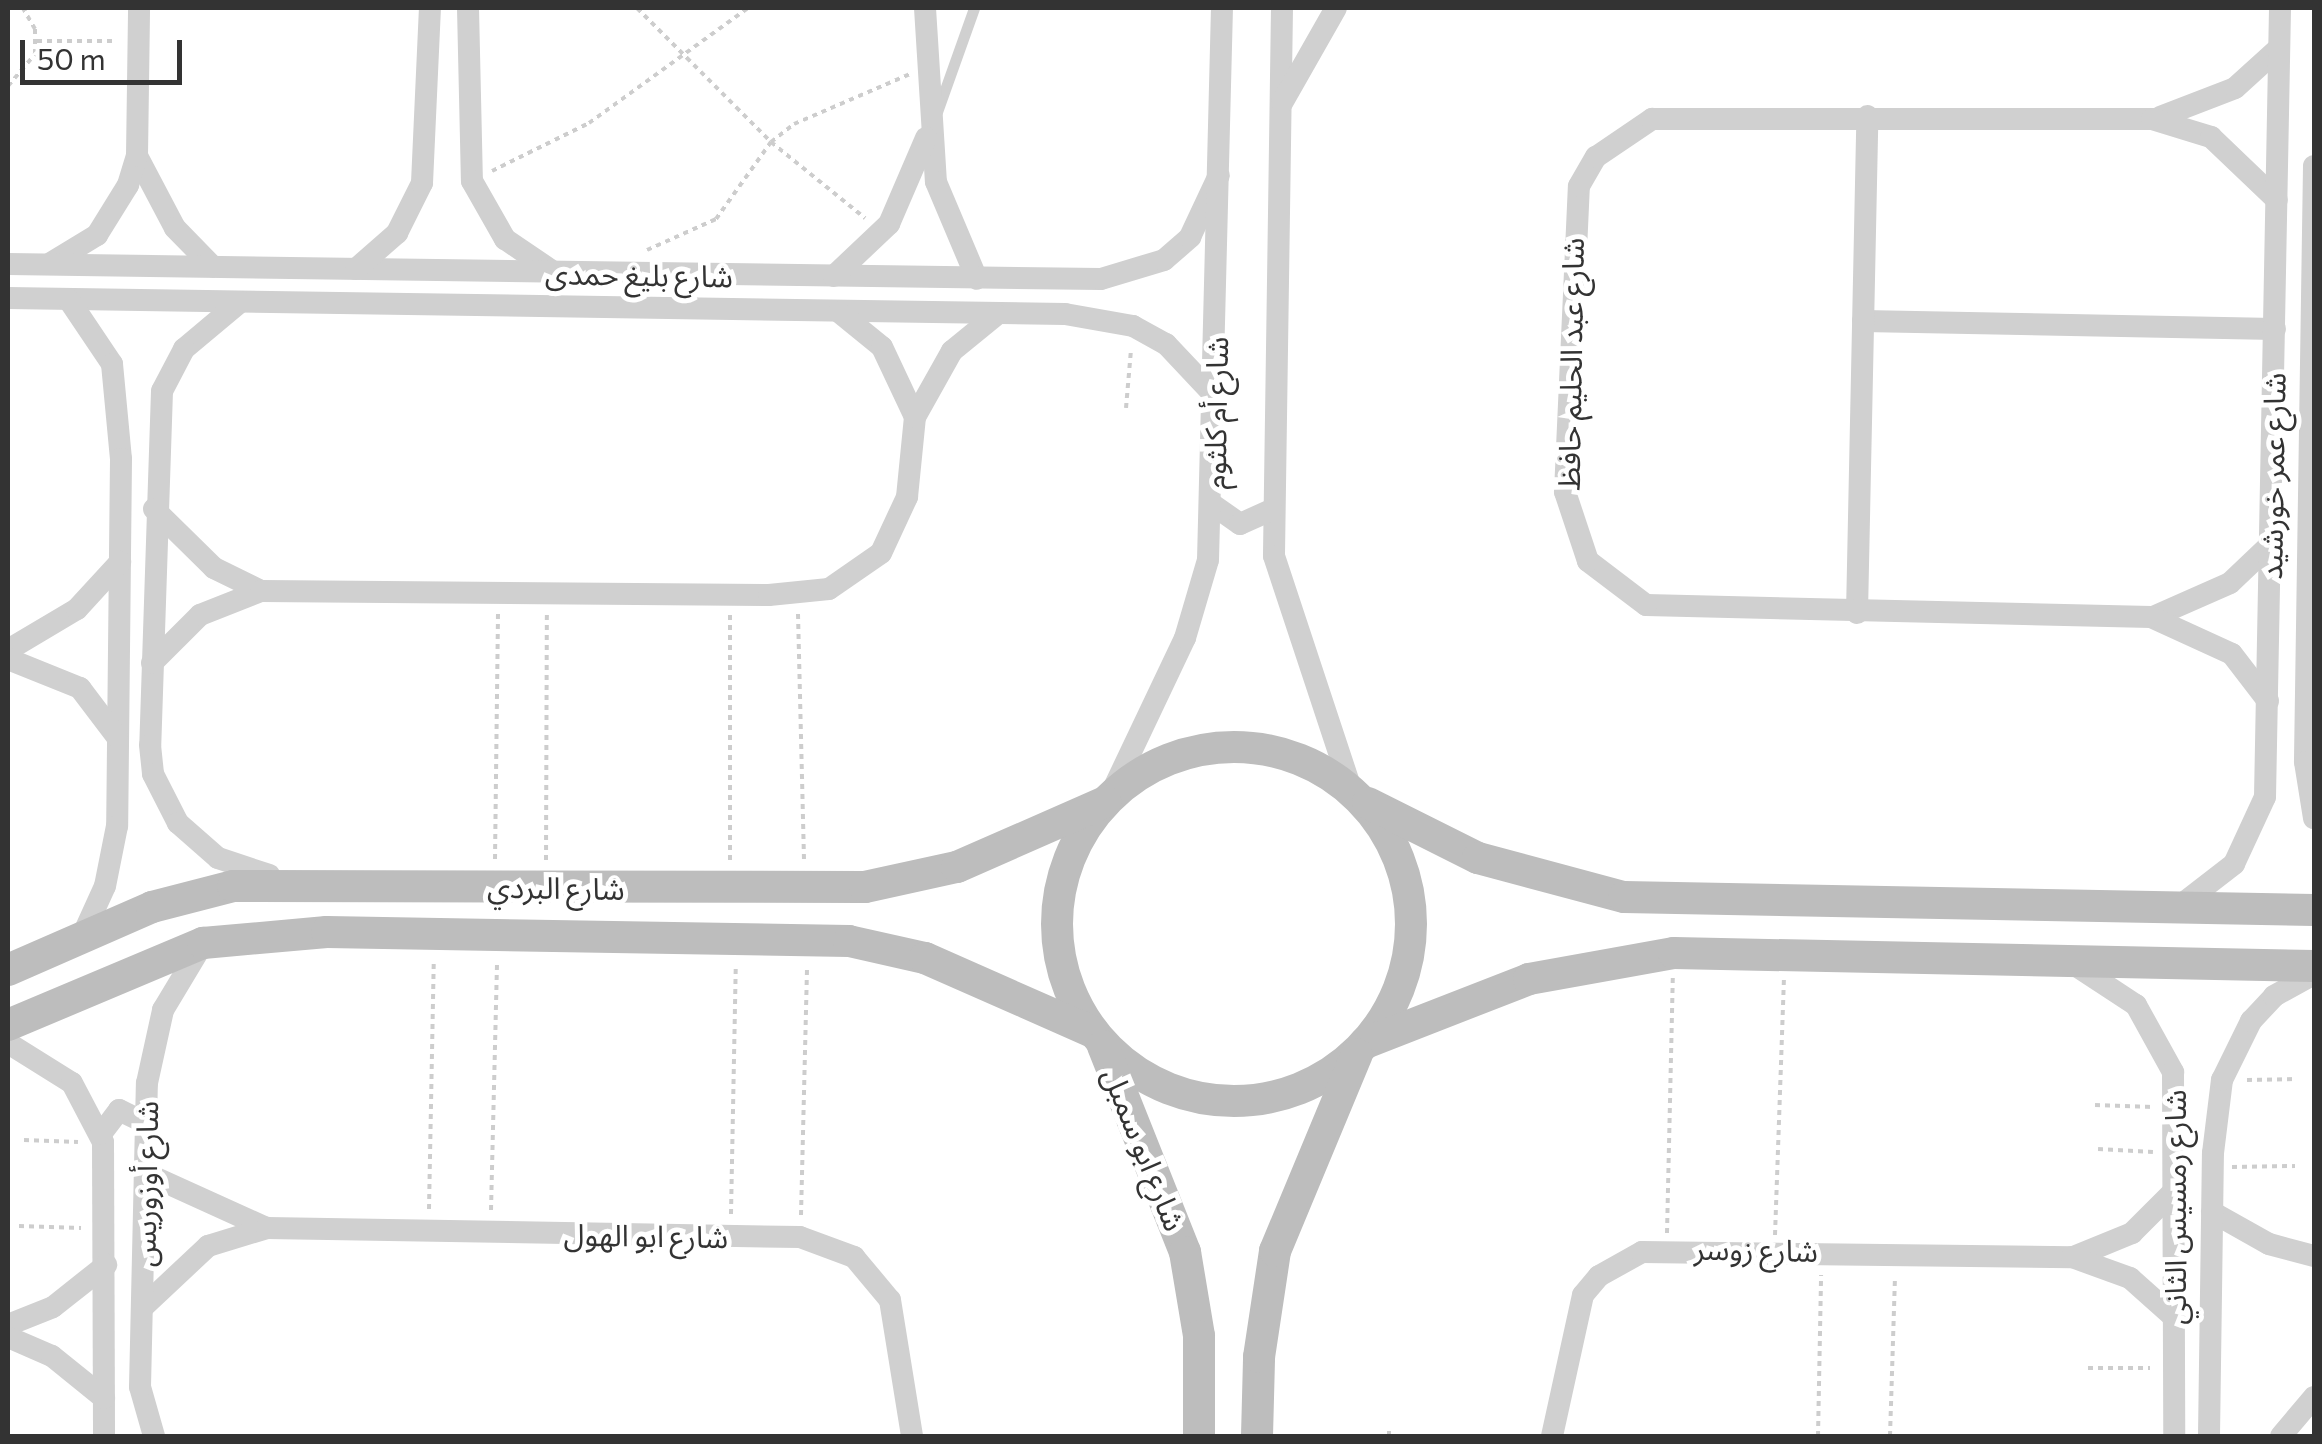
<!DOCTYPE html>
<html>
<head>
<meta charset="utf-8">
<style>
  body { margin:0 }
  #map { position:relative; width:2322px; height:1444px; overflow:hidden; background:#fff; font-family:Commissioner,"Noto Sans Arabic",sans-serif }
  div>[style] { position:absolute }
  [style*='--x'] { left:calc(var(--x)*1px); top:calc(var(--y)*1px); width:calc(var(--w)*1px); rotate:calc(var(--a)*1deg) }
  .path>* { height:4px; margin-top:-2px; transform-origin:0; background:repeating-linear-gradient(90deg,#cdcdcd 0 5px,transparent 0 10px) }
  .lane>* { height:11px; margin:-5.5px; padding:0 5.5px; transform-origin:5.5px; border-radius:5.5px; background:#d0d0d0 }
  .street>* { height:22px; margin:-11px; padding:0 11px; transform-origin:11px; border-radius:11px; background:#d0d0d0 }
  .secondary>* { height:32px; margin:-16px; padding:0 16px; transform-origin:16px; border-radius:16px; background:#bdbdbd }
  .secondary>.ring { margin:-16px; padding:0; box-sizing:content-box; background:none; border:32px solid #bdbdbd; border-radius:50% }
  span { translate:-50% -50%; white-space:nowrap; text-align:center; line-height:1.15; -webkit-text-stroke:10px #fff; paint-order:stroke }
  .street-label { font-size:30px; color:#333 }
  .frame { position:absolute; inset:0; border:10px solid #333; pointer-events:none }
  .scale { position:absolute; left:20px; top:40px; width:162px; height:45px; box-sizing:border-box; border:5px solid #333; border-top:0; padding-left:12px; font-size:30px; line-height:35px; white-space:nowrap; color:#333; -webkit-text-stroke:8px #fff; paint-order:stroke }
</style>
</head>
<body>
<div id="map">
  <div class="path">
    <div style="--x:637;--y:8;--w:190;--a:45"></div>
    <div style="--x:771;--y:142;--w:121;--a:39"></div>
    <div style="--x:37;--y:41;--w:80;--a:0"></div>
    <div style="--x:8;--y:86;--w:42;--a:-49.8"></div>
    <div style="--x:35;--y:54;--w:25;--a:-90"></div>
    <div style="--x:35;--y:29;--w:24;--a:-120"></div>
    <div style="--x:492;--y:171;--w:108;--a:-26.3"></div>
    <div style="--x:589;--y:123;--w:196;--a:-35.9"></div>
    <div style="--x:647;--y:250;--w:76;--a:-24.2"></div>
    <div style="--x:716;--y:219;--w:95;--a:-54.5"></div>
    <div style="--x:771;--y:142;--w:29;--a:-38"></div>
    <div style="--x:794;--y:124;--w:126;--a:-23.3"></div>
    <div style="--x:1126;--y:408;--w:58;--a:-85.1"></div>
    <div style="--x:798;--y:614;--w:246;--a:88.6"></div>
    <div style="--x:495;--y:859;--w:245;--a:-89.3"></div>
    <div style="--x:546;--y:860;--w:246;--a:-89.8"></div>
    <div style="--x:730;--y:860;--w:245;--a:-90"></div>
    <div style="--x:2247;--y:1080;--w:48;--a:-1.2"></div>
    <div style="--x:2095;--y:1105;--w:58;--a:2"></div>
    <div style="--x:24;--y:1140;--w:54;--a:2.1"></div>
    <div style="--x:2098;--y:1149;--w:55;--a:3.1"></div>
    <div style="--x:2232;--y:1167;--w:63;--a:-0.9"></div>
    <div style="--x:429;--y:1209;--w:250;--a:-88.9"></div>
    <div style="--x:491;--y:1210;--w:250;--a:-88.6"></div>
    <div style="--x:731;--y:1214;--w:250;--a:-88.9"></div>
    <div style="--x:801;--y:1215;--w:250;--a:-88.6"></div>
    <div style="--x:19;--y:1226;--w:62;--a:1.8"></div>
    <div style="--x:1667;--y:1233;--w:255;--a:-88.7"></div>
    <div style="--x:1775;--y:1235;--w:256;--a:-88"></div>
    <div style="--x:2088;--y:1368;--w:62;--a:0"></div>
    <div style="--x:1462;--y:1434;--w:2;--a:90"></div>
    <div style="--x:1389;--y:1436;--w:5;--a:-90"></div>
    <div style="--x:1818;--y:1436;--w:161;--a:-88.9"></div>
    <div style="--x:1890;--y:1436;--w:159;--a:-88.2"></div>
  </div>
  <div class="lane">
    <div style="--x:937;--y:112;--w:110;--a:-70.4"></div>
  </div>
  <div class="street">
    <div style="--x:468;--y:8;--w:173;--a:88.7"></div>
    <div style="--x:472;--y:181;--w:67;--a:60.4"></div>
    <div style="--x:505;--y:239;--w:57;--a:34.2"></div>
    <div style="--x:925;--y:8;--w:174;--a:86.4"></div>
    <div style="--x:936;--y:182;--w:105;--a:67.1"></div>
    <div style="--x:1282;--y:8;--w:548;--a:90.84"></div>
    <div style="--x:1274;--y:556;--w:249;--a:71.7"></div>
    <div style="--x:1282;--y:103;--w:109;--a:-60.4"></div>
    <div style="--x:2160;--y:117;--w:80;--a:-21.1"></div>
    <div style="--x:2235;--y:88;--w:59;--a:-42.3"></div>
    <div style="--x:137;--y:156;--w:81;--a:62.2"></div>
    <div style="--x:175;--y:228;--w:54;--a:45.7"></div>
    <div style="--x:2314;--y:166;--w:596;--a:90.87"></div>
    <div style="--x:2305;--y:762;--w:57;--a:80.9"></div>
    <div style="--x:51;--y:263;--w:54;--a:-31.3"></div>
    <div style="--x:97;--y:235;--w:59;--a:-58.2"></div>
    <div style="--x:128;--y:185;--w:30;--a:-73"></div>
    <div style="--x:137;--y:156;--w:148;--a:-89.2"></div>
    <div style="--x:8;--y:264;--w:1093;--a:0.79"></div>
    <div style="--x:1101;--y:279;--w:66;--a:-16.8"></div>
    <div style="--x:1164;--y:260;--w:35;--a:-41"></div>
    <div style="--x:1190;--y:237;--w:68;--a:-64.9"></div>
    <div style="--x:356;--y:269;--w:55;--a:-41.3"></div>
    <div style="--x:397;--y:233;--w:56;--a:-63.4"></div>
    <div style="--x:422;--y:183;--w:175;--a:-87.4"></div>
    <div style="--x:834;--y:276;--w:76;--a:-43.4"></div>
    <div style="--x:889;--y:224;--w:94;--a:-66.7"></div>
    <div style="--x:8;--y:298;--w:1057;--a:0.87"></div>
    <div style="--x:1065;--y:314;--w:69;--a:10"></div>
    <div style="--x:1133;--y:326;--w:38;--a:29"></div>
    <div style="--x:1166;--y:344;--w:73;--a:46.7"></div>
    <div style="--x:69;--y:300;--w:77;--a:56.1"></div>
    <div style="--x:112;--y:364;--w:95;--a:84.6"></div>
    <div style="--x:121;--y:459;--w:367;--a:90.6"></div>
    <div style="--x:117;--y:826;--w:61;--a:101.3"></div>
    <div style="--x:105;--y:886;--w:58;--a:114.4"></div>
    <div style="--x:240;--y:302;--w:73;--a:140"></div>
    <div style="--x:184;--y:349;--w:47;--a:117.6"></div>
    <div style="--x:162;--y:391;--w:354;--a:91.9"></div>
    <div style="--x:150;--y:745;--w:29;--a:84"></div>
    <div style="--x:153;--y:774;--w:55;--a:63"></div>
    <div style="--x:178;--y:823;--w:53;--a:41.2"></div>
    <div style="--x:218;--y:858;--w:54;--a:18.4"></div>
    <div style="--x:839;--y:312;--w:55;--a:39.1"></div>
    <div style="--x:882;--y:347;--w:77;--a:64.8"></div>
    <div style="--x:1863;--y:321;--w:412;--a:1.1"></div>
    <div style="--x:1213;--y:505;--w:33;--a:35"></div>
    <div style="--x:1240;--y:524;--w:34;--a:-24"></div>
    <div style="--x:154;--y:509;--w:84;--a:44.5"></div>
    <div style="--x:214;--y:568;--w:52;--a:26.1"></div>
    <div style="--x:1857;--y:613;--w:497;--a:-88.8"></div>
    <div style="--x:2153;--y:617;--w:84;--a:-23.8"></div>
    <div style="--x:2230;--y:583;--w:57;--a:-43.6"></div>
    <div style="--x:8;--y:650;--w:80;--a:-30.7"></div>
    <div style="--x:77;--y:609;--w:64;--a:-47.5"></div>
    <div style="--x:8;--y:659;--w:78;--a:21.9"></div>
    <div style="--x:80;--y:688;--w:61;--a:52.9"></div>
    <div style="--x:152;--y:663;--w:68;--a:-45"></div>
    <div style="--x:200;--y:615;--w:66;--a:-21.5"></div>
    <div style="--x:261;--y:591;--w:508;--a:0.45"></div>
    <div style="--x:769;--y:595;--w:60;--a:-5.7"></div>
    <div style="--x:829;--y:589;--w:63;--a:-34.7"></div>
    <div style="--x:881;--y:553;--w:62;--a:-65.1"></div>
    <div style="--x:907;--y:497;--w:80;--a:-84.3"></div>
    <div style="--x:915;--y:417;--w:76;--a:-60.7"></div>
    <div style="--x:952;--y:351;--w:57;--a:-39.3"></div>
    <div style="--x:2268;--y:701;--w:59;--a:-127.5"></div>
    <div style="--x:2232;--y:654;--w:89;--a:-155.4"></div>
    <div style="--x:2151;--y:617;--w:505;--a:-178.64"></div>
    <div style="--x:1646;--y:605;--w:73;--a:-142.8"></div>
    <div style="--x:1588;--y:561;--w:73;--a:-108.4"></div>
    <div style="--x:1565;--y:492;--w:306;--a:-87.4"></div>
    <div style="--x:1579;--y:186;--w:34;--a:-60"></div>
    <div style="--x:1596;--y:157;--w:68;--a:-34.2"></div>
    <div style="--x:1652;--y:119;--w:500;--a:0"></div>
    <div style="--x:2152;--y:119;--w:62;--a:17"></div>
    <div style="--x:2211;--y:137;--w:91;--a:43.7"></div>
    <div style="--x:1109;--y:798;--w:177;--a:-64.6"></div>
    <div style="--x:1185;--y:638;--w:81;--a:-73.6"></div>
    <div style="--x:1208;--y:560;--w:552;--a:-88.55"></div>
    <div style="--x:2181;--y:905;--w:67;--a:-37.7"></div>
    <div style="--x:2234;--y:864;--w:74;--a:-65.2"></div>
    <div style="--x:2265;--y:797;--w:789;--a:-88.91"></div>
    <div style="--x:2075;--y:965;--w:73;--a:33.3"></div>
    <div style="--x:2136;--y:1005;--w:77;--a:61.1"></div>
    <div style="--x:2173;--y:1072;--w:364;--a:89.8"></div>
    <div style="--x:8;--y:1043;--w:75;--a:32"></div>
    <div style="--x:72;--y:1083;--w:67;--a:62.3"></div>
    <div style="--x:103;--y:1142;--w:294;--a:89.8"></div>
    <div style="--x:101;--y:1134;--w:30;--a:-53"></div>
    <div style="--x:119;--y:1110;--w:30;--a:26"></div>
    <div style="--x:145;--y:1173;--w:131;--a:24.4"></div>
    <div style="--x:2212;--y:1212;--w:65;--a:29.3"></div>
    <div style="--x:2269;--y:1244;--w:47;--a:14.9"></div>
    <div style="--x:2076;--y:1256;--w:61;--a:-22.3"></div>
    <div style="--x:2132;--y:1233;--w:64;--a:-45"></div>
    <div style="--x:142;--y:1308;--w:91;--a:-43.2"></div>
    <div style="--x:208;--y:1246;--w:62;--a:-17"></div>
    <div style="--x:267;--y:1228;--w:533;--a:0.97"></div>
    <div style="--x:800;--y:1237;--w:58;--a:20.3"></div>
    <div style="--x:854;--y:1257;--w:56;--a:50.1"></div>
    <div style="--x:890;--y:1300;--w:138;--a:80.8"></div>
    <div style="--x:8;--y:1325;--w:48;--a:-21.8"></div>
    <div style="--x:53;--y:1307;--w:68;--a:-38.4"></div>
    <div style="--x:8;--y:1337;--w:48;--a:23.4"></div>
    <div style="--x:52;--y:1356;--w:67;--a:38.9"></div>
    <div style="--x:154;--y:1436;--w:51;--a:-105.9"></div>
    <div style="--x:140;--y:1387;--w:304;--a:-88.7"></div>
    <div style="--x:147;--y:1083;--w:75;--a:-77.6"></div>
    <div style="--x:163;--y:1010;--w:76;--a:-59"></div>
    <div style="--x:1552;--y:1436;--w:144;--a:-77.6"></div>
    <div style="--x:1583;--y:1295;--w:25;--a:-50"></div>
    <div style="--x:1599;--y:1276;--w:49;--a:-29.2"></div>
    <div style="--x:1642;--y:1252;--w:430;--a:0.7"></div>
    <div style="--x:2072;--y:1257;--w:62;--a:19.9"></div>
    <div style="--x:2130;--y:1278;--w:62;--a:41.7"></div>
    <div style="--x:2209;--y:1436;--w:283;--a:-89.2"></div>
    <div style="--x:2213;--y:1153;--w:74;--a:-83"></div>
    <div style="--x:2222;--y:1080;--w:66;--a:-63.8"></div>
    <div style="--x:2251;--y:1021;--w:34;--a:-47"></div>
    <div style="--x:2274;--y:996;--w:46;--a:-28.8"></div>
    <div style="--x:2281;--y:1436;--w:51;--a:-49.8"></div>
  </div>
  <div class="secondary">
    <div class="ring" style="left:1057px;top:747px;width:322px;height:322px"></div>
    <div style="--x:1368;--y:803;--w:123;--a:26.6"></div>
    <div style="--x:1478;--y:858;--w:151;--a:15"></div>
    <div style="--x:1624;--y:897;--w:690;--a:1.08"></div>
    <div style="--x:8;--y:970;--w:157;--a:-23.6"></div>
    <div style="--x:152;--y:907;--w:84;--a:-14.5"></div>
    <div style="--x:233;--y:886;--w:632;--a:0.09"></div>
    <div style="--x:865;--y:887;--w:94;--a:-12.3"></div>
    <div style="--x:957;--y:867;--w:162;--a:-23.7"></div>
    <div style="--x:8;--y:1025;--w:212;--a:-22.8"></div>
    <div style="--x:203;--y:943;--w:124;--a:-5.1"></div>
    <div style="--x:327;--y:932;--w:522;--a:0.99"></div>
    <div style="--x:849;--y:941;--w:78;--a:12.6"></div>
    <div style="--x:925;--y:958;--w:184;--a:23.8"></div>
    <div style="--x:1365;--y:1043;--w:176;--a:-21.3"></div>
    <div style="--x:1529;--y:979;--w:147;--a:-10.2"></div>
    <div style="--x:1674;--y:953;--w:640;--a:1.16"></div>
    <div style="--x:1103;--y:1046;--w:222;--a:68.3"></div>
    <div style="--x:1185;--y:1252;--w:85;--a:80.5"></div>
    <div style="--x:1199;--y:1336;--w:100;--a:90"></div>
    <div style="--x:1257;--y:1436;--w:79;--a:-88.5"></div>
    <div style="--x:1259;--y:1357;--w:107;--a:-81.4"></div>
    <div style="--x:1275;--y:1251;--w:213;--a:-67.4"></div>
  </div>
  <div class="street-label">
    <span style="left:639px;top:274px;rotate:1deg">شارع بليغ حمدى</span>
    <span style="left:1570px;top:364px;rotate:-89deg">شارع عبد الحليم حافظ</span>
    <span style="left:1215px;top:413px;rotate:-89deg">شارع أم كلثوم</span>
    <span style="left:2272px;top:476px;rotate:-89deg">شارع عمر خورشيد</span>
    <span style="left:556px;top:887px;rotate:1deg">شارع البردي</span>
    <span style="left:1145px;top:1149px;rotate:68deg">شارع ابو سمبل</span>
    <span style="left:145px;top:1184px;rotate:-89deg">شارع أوزوريس</span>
    <span style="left:2174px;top:1207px;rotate:-90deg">شارع رمسيس الثاني</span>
    <span style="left:646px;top:1235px;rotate:1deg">شارع ابو الهول</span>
    <span style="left:1756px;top:1249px;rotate:1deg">شارع زوسر</span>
  </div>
  <div class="frame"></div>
  <div class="scale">50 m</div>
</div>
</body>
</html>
